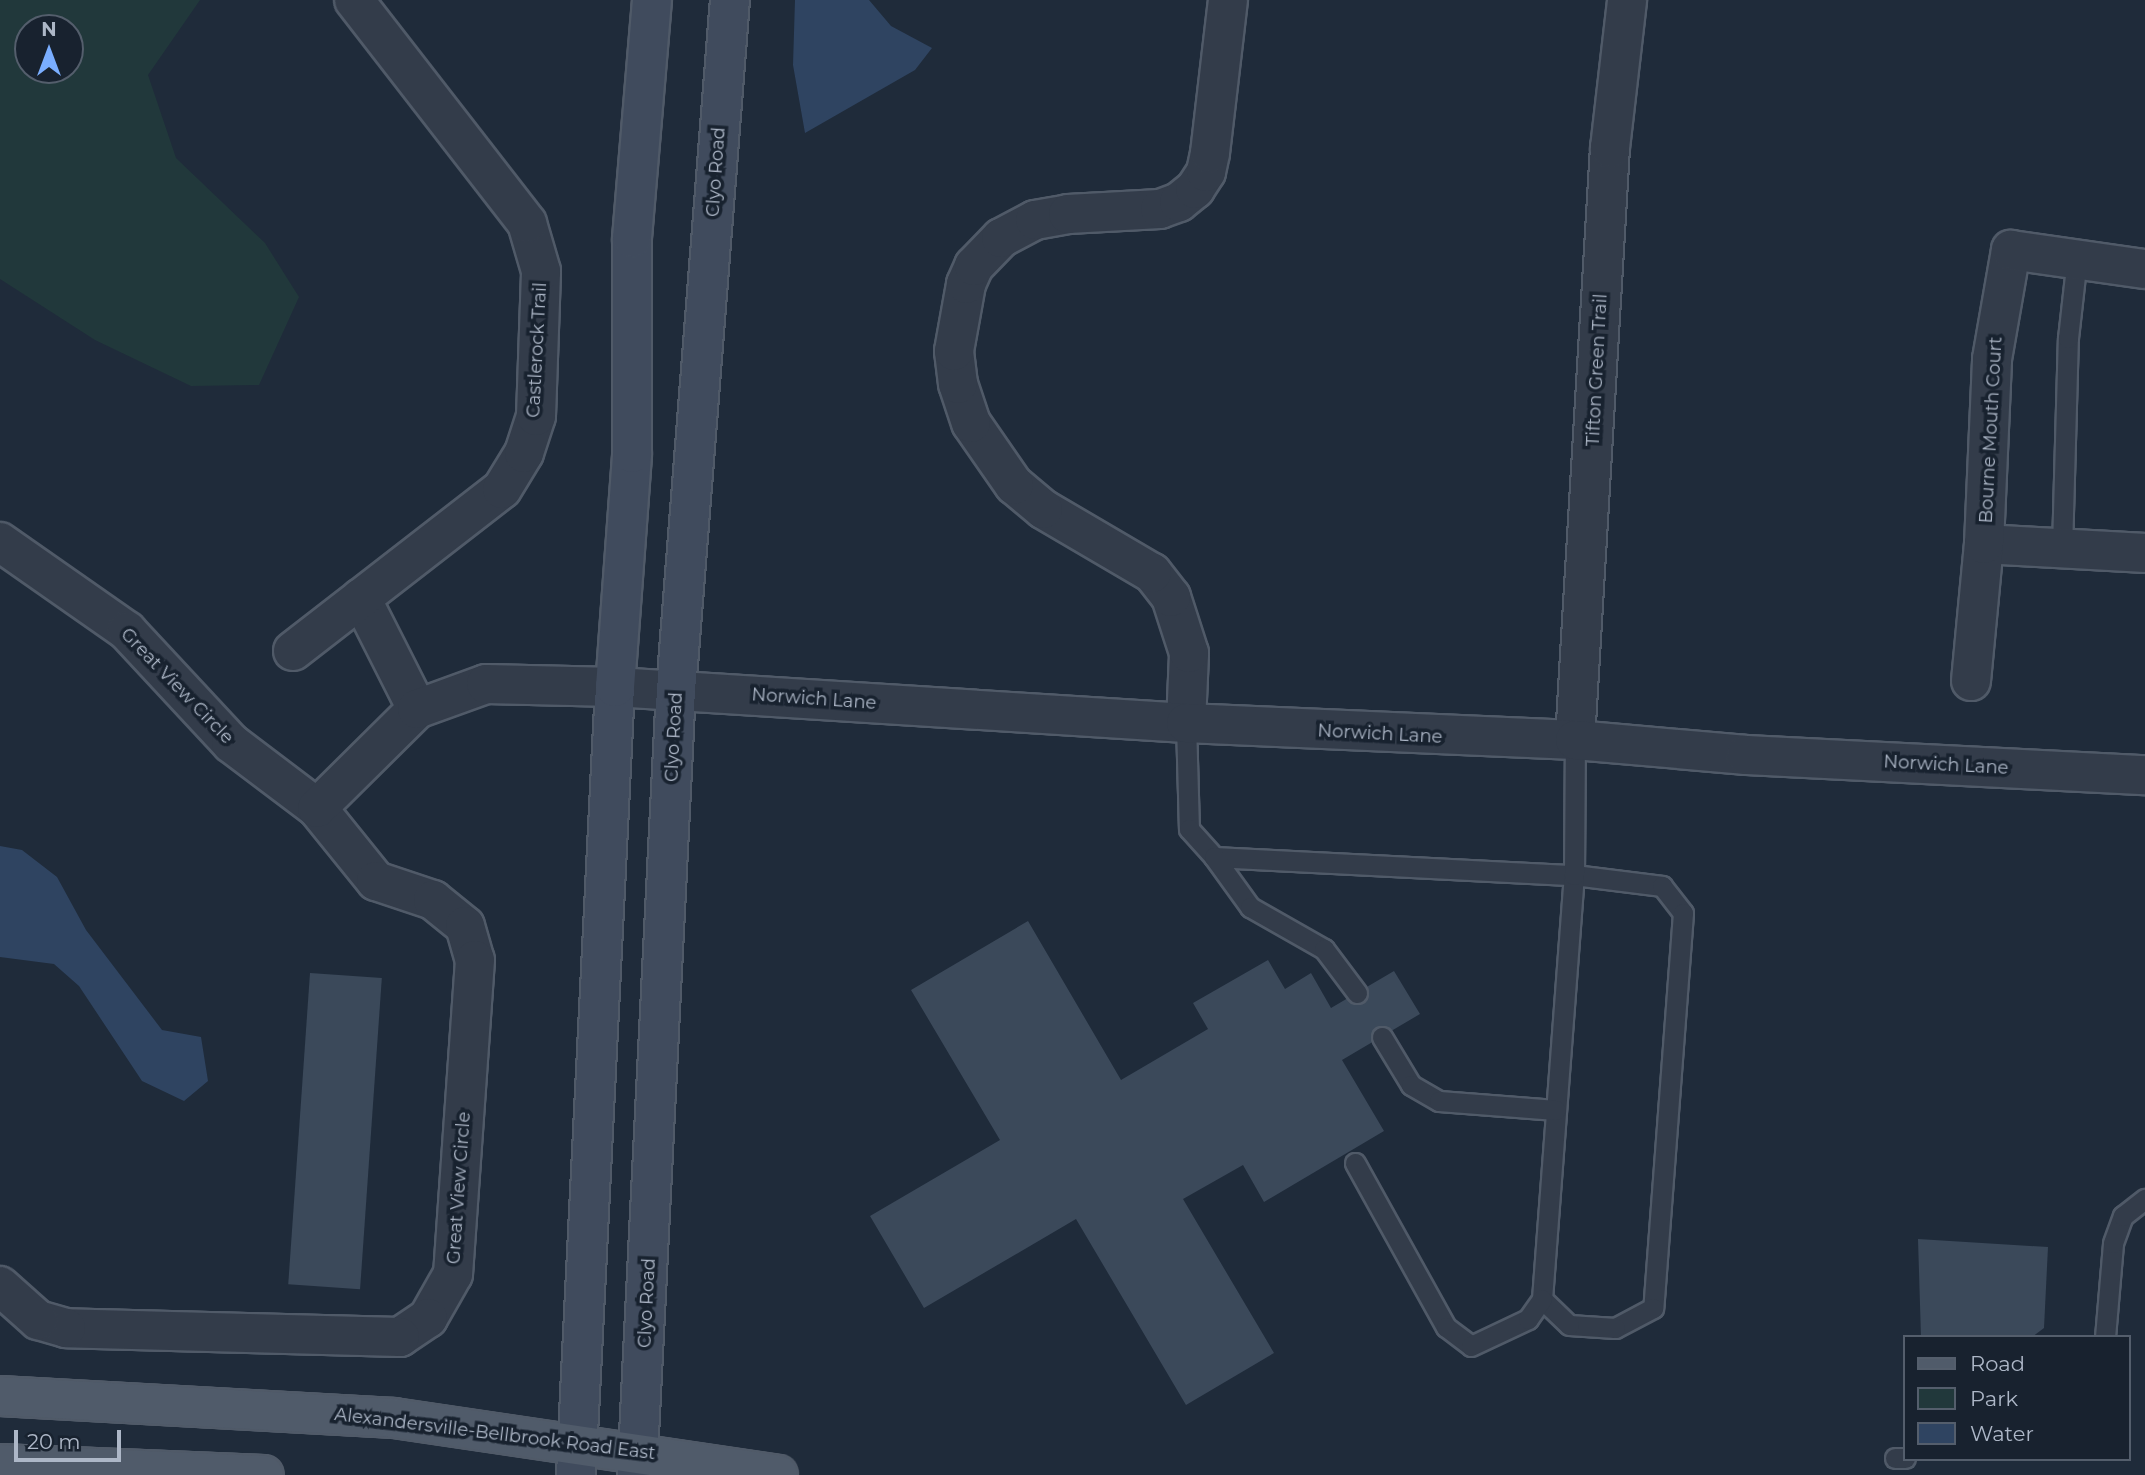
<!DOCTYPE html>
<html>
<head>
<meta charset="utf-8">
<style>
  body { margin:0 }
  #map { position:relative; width:2145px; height:1475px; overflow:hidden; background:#1f2b3a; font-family:Montserrat,sans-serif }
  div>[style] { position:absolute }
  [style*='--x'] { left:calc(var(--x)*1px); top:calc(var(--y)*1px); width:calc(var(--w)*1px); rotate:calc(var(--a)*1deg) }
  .green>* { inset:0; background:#21383b }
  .water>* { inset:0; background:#2f4461 }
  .building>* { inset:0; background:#3b495a; transform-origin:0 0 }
  .roads { filter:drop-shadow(2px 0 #505a68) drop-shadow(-2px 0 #505a68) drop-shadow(0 2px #505a68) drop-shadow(0 -2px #505a68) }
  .lane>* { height:19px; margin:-9.5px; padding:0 9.5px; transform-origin:9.5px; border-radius:9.5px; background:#333c4a }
  .street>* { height:38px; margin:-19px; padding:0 19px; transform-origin:19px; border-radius:19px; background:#333c4a }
  .secondary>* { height:38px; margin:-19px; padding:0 19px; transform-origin:19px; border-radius:19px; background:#404b5d }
  .primary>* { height:38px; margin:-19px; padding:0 19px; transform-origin:19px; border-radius:19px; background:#505b6a }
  span { translate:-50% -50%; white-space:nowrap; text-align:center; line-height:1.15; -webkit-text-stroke:7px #18222f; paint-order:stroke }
  .street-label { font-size:18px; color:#adb7c7 }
  .legend { position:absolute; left:1903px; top:1335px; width:228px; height:126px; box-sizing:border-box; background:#18222f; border:2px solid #545e6c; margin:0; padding:9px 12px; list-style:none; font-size:21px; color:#adb7c7 }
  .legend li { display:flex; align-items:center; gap:14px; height:35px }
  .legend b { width:35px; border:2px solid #545e6c }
  .north { position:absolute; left:14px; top:14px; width:70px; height:70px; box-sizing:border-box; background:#18222f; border:2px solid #545e6c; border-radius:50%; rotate:0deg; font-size:19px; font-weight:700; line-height:28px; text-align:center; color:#adb7c7 }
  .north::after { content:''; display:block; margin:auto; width:24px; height:32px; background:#7aaeff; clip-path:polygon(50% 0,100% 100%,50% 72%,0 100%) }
  .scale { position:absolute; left:14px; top:1430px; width:107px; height:32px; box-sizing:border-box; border:4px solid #adb7c7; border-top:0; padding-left:9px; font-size:21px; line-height:24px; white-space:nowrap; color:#adb7c7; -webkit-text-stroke:5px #18222f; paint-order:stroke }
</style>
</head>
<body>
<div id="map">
  <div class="green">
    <div style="clip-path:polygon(evenodd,0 0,200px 0,148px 75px,176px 158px,265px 243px,299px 297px,259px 385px,191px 386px,95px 340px,0 279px,0 0,28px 28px,70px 28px,70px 70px,28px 70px,28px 28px)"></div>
  </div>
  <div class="water">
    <div style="clip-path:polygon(795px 0,869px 0,891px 26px,932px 48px,915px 70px,805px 133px,793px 65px)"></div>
    <div style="clip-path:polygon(0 846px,22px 850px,57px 877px,86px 930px,162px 1030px,201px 1037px,208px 1081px,184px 1101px,142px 1081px,79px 986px,54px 964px,0 957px)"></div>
  </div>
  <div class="building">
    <div style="clip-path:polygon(1028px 921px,1121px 1080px,1208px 1029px,1193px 1003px,1268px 960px,1285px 989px,1311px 973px,1331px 1008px,1394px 971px,1420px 1014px,1342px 1060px,1384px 1131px,1264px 1202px,1243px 1165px,1183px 1199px,1274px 1353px,1186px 1405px,1076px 1219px,924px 1308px,870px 1216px,1000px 1140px,911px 990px)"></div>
    <div style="left:310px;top:973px;width:72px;height:312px;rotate:4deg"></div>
    <div style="clip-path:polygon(1918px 1239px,2048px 1247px,2044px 1328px,2032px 1337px,1921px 1337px)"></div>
  </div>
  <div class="roads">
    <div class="lane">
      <div style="--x:2062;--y:549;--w:211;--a:-88.4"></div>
      <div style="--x:2068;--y:338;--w:81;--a:-83.6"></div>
      <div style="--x:1186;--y:723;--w:106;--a:88.4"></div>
      <div style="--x:1189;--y:829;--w:38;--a:48"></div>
      <div style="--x:1214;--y:857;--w:360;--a:2.9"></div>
      <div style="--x:1574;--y:875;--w:89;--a:7.1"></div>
      <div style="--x:1662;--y:886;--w:34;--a:52"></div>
      <div style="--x:1683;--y:913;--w:396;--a:94.3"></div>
      <div style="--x:1653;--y:1308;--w:43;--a:152.2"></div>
      <div style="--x:1615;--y:1328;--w:46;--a:-176.3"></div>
      <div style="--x:1569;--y:1325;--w:37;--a:-136"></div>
      <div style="--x:1542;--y:1299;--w:425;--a:-85.7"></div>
      <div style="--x:1574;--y:875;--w:135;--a:-89.6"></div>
      <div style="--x:1214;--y:857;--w:62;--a:54.2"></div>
      <div style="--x:1250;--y:907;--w:85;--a:29.6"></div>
      <div style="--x:1324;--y:949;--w:55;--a:53.1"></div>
      <div style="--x:1382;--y:1037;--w:56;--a:58.9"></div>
      <div style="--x:1411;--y:1085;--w:32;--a:30"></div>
      <div style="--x:1439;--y:1101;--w:117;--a:4.4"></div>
      <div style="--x:1355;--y:1163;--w:188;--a:61"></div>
      <div style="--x:1446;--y:1327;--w:31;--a:37"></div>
      <div style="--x:1471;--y:1346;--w:63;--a:-25.3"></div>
      <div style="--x:1528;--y:1319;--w:24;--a:-55"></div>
      <div style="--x:2105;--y:1337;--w:94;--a:-85.1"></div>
      <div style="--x:2113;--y:1243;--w:29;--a:-70"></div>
      <div style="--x:2123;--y:1216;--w:28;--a:-38"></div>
      <div style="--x:1895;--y:1458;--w:10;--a:0"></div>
    </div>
    <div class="street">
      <div style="--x:0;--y:542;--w:155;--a:35"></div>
      <div style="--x:127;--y:631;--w:153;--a:47.1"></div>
      <div style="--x:231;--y:743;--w:108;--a:37.1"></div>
      <div style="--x:317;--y:808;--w:94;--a:51.1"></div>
      <div style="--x:376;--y:881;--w:60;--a:18.4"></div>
      <div style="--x:433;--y:900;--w:41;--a:39.1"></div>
      <div style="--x:465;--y:926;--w:35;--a:74"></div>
      <div style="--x:475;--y:960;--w:315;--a:94"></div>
      <div style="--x:453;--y:1274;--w:51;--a:119.6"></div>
      <div style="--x:428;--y:1318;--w:34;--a:146"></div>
      <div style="--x:400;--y:1337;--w:334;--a:-178.5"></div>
      <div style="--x:66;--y:1328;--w:29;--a:-164"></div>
      <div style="--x:38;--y:1320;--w:51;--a:-138.2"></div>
      <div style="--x:1984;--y:544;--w:161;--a:3.2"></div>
      <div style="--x:361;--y:598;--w:124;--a:63.2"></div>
      <div style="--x:293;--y:651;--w:264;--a:-37.8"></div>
      <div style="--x:502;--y:489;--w:42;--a:-58.6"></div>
      <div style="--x:524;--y:453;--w:39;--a:-72"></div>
      <div style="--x:536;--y:416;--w:145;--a:-88"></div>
      <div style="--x:541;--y:271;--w:50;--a:-106.3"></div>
      <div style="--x:527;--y:223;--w:282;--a:-127.8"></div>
      <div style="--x:1971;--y:681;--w:138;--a:-84.6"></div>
      <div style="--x:1984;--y:544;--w:185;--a:-87.5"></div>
      <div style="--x:1992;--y:359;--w:111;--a:-80.1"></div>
      <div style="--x:2011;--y:250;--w:135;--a:8.1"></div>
      <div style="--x:1186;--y:723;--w:70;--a:-87.5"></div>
      <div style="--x:1189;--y:653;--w:59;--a:-107.8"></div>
      <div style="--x:1171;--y:597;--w:31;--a:-128"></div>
      <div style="--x:1152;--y:573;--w:126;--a:-149.6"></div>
      <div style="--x:1043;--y:509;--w:38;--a:-140"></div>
      <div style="--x:1014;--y:485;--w:75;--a:-124.7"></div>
      <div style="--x:971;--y:423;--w:41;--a:-108.4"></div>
      <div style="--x:958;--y:384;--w:33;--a:-97"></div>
      <div style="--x:954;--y:351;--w:68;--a:-79.8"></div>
      <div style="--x:966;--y:284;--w:20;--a:-66"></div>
      <div style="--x:974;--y:266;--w:39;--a:-46"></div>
      <div style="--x:1001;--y:238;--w:38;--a:-28"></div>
      <div style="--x:1035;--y:220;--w:34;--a:-10"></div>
      <div style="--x:1068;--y:214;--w:92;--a:-3.1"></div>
      <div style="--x:1160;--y:209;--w:20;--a:-20"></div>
      <div style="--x:1179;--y:202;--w:21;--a:-39"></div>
      <div style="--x:1195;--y:189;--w:20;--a:-57"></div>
      <div style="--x:1206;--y:172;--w:19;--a:-78"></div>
      <div style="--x:1210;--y:153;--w:154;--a:-83.3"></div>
      <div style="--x:1575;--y:740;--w:593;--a:-86.62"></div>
      <div style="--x:1610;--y:148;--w:149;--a:-83.4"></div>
      <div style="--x:317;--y:808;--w:141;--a:-44.7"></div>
      <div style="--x:417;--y:709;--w:73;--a:-19.9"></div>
      <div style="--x:486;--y:684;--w:129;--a:1.3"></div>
      <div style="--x:615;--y:687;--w:572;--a:3.61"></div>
      <div style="--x:1186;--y:723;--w:389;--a:2.5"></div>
      <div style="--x:1575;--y:740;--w:172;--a:5"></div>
      <div style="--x:1746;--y:755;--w:400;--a:2.9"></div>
    </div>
    <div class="secondary">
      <div style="--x:576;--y:1475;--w:789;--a:-87.17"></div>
      <div style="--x:615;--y:687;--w:235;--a:-85.8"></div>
      <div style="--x:632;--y:453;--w:215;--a:-90"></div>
      <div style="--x:632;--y:238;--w:239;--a:-85.2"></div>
      <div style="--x:637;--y:1475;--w:786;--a:-87.16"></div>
      <div style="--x:676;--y:690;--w:692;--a:-85.53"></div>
    </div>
    <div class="primary">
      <div style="--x:0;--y:1396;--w:395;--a:3.2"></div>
      <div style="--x:394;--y:1418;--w:388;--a:8.4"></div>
      <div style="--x:0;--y:1464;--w:264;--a:2.4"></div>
    </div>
  </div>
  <div class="street-label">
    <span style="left:716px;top:172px;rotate:-86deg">Clyo Road</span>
    <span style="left:537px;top:350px;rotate:-87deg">Castlerock Trail</span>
    <span style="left:1597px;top:370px;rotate:-87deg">Tifton Green Trail</span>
    <span style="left:1991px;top:430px;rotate:-87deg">Bourne Mouth Court</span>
    <span style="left:177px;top:686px;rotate:46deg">Great View Circle</span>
    <span style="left:814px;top:699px;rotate:4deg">Norwich Lane</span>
    <span style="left:1380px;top:734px;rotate:3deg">Norwich Lane</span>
    <span style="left:674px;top:737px;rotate:-87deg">Clyo Road</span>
    <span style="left:1946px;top:765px;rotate:3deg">Norwich Lane</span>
    <span style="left:459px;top:1188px;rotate:-86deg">Great View Circle</span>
    <span style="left:647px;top:1303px;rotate:-87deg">Clyo Road</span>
    <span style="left:495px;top:1434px;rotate:7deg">Alexandersville-Bellbrook Road East</span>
  </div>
  <ul class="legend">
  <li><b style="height:9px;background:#505b6a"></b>Road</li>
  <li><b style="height:19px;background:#21383b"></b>Park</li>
  <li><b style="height:19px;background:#2f4461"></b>Water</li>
  </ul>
  <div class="north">N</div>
  <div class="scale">20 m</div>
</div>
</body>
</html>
